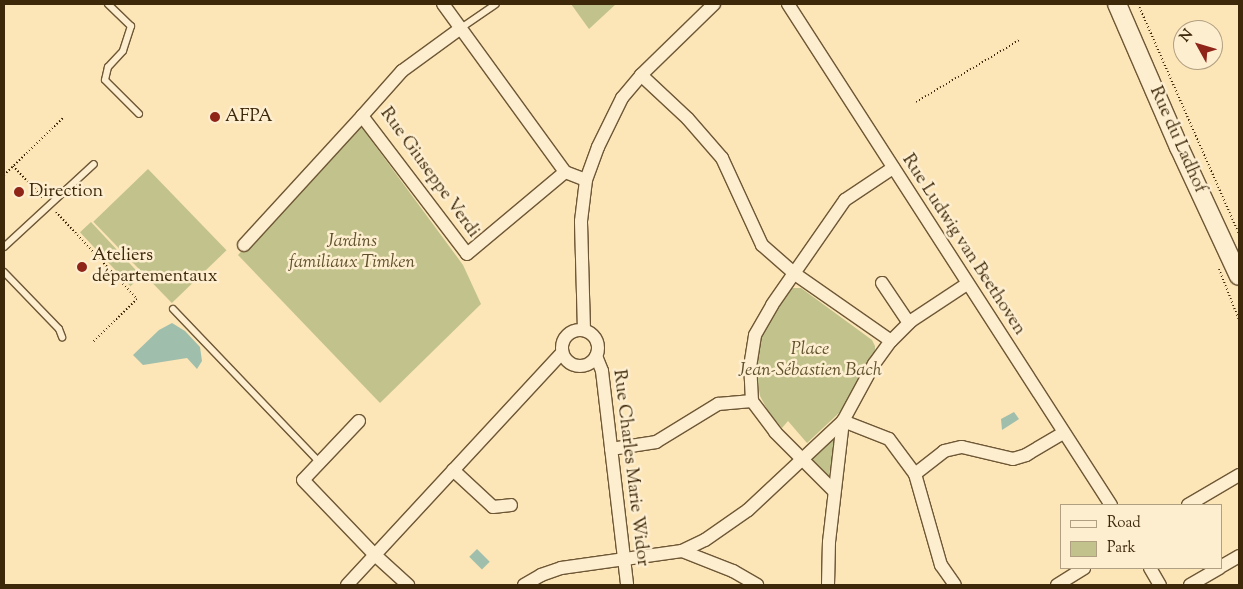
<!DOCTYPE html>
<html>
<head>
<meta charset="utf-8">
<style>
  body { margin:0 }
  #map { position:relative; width:1243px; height:589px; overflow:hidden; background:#fce5b7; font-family:"Sorts Mill Goudy",serif }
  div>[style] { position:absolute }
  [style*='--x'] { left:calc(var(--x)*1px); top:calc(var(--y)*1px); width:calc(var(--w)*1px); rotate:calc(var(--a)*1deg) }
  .green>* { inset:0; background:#c2c38c; transform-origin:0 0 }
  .water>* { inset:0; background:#9fbfac; transform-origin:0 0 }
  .path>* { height:2px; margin-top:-1px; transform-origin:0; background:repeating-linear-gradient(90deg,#3e280a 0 1px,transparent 0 3.5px) }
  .roads { filter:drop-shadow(1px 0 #6e5735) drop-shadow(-1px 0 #6e5735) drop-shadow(0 1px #6e5735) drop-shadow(0 -1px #6e5735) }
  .lane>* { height:6px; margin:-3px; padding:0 3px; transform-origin:3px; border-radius:3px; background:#fdeed0 }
  .street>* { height:12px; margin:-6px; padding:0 6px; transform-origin:6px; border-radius:6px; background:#fdeed0 }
  .street>.ring { margin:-6px; padding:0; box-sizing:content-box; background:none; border:12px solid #fdeed0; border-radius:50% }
  .secondary>* { height:18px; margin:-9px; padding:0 9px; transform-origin:9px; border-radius:9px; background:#fdeed0 }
  .dots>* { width:14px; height:14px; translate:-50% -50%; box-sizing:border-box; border:2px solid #fdeed0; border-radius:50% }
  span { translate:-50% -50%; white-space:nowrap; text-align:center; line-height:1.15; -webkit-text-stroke:5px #fdeed0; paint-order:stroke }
  .poi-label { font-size:18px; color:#3e280a }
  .left { translate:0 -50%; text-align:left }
  .street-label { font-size:18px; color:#3e280a }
  .park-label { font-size:18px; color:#5f4f2a; font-style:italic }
  .frame { position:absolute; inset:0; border:5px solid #3e280a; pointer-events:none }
  .legend { position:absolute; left:1060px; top:504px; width:162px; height:65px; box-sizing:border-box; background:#fdeed0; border:1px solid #b19f81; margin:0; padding:6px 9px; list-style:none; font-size:15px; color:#3e280a }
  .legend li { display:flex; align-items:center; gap:10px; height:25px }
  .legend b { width:25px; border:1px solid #b19f81 }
  .north { position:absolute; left:1173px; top:20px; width:50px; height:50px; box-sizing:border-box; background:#fdeed0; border:1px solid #b19f81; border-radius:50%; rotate:309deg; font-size:14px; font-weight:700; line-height:20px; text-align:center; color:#3e280a }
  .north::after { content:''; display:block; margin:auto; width:18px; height:22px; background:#8f2418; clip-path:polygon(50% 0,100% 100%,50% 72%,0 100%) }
</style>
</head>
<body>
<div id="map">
  <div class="green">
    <div style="clip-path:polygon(571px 4px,616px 4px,589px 29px)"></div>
    <div style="clip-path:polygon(360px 125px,463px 265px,481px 304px,380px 403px,238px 255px)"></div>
    <div style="left:148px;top:169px;width:113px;height:76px;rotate:46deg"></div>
    <div style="left:91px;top:222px;width:74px;height:15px;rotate:47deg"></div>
    <div style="clip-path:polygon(792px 288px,801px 288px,872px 340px,875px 346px,875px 353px,840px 412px,807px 443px,788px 421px,782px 428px,768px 411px,760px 396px,757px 377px,759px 343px,765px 326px)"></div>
    <div style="clip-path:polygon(833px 439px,835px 440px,829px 476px,808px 457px,826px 440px)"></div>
  </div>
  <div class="water">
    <div style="clip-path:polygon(172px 323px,185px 331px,200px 347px,202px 361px,197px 369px,187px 358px,143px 365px,133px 355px,159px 330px)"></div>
    <div style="clip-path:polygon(1014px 412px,1019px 419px,1002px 430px,1001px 419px)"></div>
    <div style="left:477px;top:549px;width:18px;height:11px;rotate:45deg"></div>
  </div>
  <div class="path">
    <div style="--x:1138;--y:4;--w:251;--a:66.3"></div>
    <div style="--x:916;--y:102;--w:120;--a:-31"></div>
    <div style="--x:13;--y:166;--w:45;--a:46.8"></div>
    <div style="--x:4;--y:175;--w:82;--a:-44"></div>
    <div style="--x:56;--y:212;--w:119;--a:47"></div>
    <div style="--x:137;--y:299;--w:62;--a:135.7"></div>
    <div style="--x:1219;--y:269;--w:55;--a:68.6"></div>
  </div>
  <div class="roads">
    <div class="lane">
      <div style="--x:108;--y:4;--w:32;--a:44"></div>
      <div style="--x:131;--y:26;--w:26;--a:108"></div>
      <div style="--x:123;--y:51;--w:22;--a:133"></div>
      <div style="--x:108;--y:67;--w:13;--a:103"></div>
      <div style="--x:105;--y:80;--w:48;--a:45"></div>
      <div style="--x:461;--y:28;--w:42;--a:-34.4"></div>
      <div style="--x:4;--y:247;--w:122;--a:-42.7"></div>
      <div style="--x:4;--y:272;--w:79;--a:46"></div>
      <div style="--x:59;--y:329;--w:9;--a:69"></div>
      <div style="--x:173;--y:309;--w:211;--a:46.3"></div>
    </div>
    <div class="street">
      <div style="--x:443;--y:4;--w:208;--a:54"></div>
      <div style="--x:565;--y:172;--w:22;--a:21"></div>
      <div style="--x:788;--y:4;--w:596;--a:57.19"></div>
      <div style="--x:461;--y:28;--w:73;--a:143.9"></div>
      <div style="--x:402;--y:71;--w:60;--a:131.6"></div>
      <div style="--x:362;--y:116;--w:173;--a:52.7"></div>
      <div style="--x:467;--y:254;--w:128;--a:-39.9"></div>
      <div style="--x:641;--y:75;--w:64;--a:43.1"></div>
      <div style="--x:688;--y:119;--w:52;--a:48.9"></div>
      <div style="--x:722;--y:158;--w:96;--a:65.3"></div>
      <div style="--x:762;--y:245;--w:44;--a:41.3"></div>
      <div style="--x:795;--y:274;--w:117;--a:34.9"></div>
      <div style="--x:244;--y:245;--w:175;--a:-47.5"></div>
      <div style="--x:882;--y:283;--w:48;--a:56"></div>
      <div style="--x:584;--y:330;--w:109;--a:-91.6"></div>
      <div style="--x:581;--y:221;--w:41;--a:-83"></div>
      <div style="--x:586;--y:180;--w:35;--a:-70"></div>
      <div style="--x:598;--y:147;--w:55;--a:-63.9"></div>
      <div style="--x:622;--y:98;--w:30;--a:-50"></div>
      <div style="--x:641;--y:75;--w:102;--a:-44.2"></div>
      <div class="ring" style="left:562px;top:330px;width:24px;height:24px"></div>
      <div style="--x:596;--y:356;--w:16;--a:68"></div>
      <div style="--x:602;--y:371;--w:215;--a:83.3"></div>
      <div style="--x:752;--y:401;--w:39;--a:53"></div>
      <div style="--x:775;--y:432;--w:83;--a:45"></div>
      <div style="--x:359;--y:421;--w:81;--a:133.5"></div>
      <div style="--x:303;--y:480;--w:104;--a:46.2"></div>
      <div style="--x:375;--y:555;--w:45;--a:42.3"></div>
      <div style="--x:611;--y:449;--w:46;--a:-8.8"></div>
      <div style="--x:656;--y:442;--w:73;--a:-31.5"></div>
      <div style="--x:718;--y:404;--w:34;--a:-5"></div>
      <div style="--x:752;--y:401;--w:34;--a:-93"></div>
      <div style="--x:750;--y:367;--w:32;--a:-81"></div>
      <div style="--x:755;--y:335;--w:34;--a:-60"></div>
      <div style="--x:772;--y:305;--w:128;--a:-55.2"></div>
      <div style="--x:845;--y:200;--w:58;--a:-33.7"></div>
      <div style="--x:453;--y:470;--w:54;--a:42.8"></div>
      <div style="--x:493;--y:507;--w:18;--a:-6"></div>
      <div style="--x:915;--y:474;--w:37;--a:-38"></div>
      <div style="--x:944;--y:451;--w:18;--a:-13"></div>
      <div style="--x:962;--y:447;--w:52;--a:13.2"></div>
      <div style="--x:1013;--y:459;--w:14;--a:-17"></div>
      <div style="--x:1026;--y:455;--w:43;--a:-30.7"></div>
      <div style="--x:1188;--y:505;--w:59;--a:-30.5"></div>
      <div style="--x:682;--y:551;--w:25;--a:-26"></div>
      <div style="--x:705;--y:540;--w:52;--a:-34.9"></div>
      <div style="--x:748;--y:510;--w:130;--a:-43.1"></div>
      <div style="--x:843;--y:421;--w:49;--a:21.4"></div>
      <div style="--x:889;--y:439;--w:44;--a:53.4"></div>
      <div style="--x:915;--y:474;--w:95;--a:74.1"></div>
      <div style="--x:941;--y:565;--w:24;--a:55"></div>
      <div style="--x:1222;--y:566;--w:20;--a:-30"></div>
      <div style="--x:1150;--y:568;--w:20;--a:60"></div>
      <div style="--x:347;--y:585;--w:316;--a:-47.2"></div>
      <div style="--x:524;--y:585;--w:20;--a:-30"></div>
      <div style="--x:541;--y:575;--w:21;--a:-19"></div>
      <div style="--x:561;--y:568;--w:122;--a:-8"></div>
      <div style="--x:682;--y:551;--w:55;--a:21.4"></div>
      <div style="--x:733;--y:571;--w:28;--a:30"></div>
      <div style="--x:828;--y:585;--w:43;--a:-88.7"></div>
      <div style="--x:829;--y:542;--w:122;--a:-83.4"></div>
      <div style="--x:843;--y:421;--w:65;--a:-61.5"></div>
      <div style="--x:874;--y:364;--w:29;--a:-54"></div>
      <div style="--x:891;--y:341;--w:28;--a:-45"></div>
      <div style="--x:911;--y:321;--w:67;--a:-33.5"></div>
      <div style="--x:1057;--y:585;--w:32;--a:-32"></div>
      <div style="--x:1190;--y:585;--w:34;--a:-30"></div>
    </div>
    <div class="secondary">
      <div style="--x:1117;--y:4;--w:156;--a:66.6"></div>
      <div style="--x:1179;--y:147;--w:142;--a:65.1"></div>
    </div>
  </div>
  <div class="dots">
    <div style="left:215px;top:117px;background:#8f2418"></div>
    <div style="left:19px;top:192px;background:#8f2418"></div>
    <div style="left:82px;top:267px;background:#8f2418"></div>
  </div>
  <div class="poi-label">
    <span class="left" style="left:225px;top:117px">AFPA</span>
    <span class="left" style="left:29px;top:192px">Direction</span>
    <span class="left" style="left:92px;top:267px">Ateliers<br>départementaux</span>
  </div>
  <div class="street-label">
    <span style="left:1177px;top:140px;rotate:66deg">Rue du Ladhof</span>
    <span style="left:429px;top:173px;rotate:54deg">Rue Giuseppe Verdi</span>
    <span style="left:963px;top:245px;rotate:57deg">Rue Ludwig van Beethoven</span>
    <span style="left:630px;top:468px;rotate:83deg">Rue Charles Marie Widor</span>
  </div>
  <div class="park-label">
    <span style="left:352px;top:253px">Jardins<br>familiaux Timken</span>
    <span style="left:810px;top:361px">Place<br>Jean-Sébastien Bach</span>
  </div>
  <div class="frame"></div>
  <ul class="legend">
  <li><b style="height:6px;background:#fdeed0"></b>Road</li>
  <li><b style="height:14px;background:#c2c38c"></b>Park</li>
  </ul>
  <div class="north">N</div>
</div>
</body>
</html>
